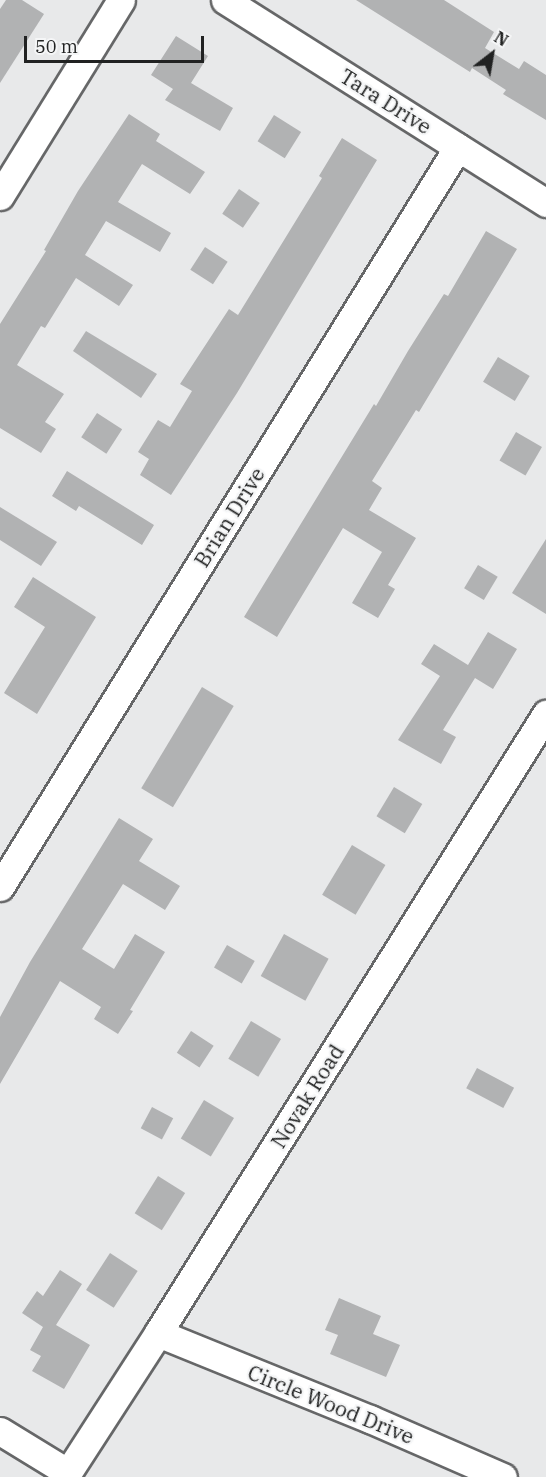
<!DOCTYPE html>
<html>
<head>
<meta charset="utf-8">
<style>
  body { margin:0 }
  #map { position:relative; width:546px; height:1477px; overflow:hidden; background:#e8e9ea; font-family:"IBM Plex Serif",serif }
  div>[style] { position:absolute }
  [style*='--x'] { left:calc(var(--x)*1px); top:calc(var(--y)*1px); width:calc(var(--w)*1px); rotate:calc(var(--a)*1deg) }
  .building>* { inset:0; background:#b1b2b3; transform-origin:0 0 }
  .roads { filter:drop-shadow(2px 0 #666768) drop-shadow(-2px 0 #666768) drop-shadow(0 2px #666768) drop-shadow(0 -2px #666768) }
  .street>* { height:27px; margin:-13.5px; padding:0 13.5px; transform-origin:13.5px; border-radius:13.5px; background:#fff }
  span { translate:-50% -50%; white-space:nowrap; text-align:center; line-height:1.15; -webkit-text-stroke:4.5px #f5f6f7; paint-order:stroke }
  .street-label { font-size:21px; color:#212222 }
  .north { position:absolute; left:462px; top:24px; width:60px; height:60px; -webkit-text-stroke:4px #f5f6f7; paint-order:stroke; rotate:31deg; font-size:16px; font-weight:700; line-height:24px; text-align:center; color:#212222 }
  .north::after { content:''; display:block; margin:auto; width:21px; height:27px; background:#212222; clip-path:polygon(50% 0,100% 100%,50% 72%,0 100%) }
  .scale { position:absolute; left:24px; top:36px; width:180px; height:27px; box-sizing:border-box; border:3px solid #212222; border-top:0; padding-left:8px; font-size:18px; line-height:21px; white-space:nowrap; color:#212222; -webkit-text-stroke:4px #f5f6f7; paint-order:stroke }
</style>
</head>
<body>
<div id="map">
  <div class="building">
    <div style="clip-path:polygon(6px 0,22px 0,44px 14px,0 83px,0 9px)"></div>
    <div style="clip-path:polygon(356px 0,444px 0,494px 32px,485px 48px,519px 69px,524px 61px,546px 75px,546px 120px,503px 94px,506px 90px,472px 68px,470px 72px)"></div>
    <div style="clip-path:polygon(176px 36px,208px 56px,191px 83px,233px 108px,220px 131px,165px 100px,173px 89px,151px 75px)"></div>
    <div style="clip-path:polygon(129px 114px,160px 134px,156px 141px,205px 172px,190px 194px,142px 164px,118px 202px,171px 233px,160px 252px,106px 221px,85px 255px,133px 285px,119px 306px,76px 278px,45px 328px,41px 326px,17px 365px,64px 394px,45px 422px,56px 429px,41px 453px,0 428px,0 324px,46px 251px,44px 250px,78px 191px)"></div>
    <div style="left:274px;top:115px;width:32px;height:31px;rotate:32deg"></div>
    <div style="clip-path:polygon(342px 138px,377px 160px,237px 393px,171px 495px,140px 475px,149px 459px,138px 452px,158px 420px,170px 427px,192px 391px,180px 384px,229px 309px,238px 315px,319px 183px,322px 178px,319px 176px)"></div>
    <div style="left:239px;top:189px;width:25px;height:30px;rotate:34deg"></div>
    <div style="clip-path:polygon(486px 231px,517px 249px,419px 412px,416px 410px,372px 481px,382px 488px,369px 510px,416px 538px,388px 585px,395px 589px,378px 618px,352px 603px,382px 552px,343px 528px,277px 637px,244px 617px,374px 404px,376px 406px,408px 351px,444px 294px,448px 296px)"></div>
    <div style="left:205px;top:247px;width:27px;height:27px;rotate:33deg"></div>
    <div style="clip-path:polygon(86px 331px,157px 374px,141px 398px,73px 351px)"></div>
    <div style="left:498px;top:357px;width:37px;height:29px;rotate:31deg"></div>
    <div style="left:97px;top:413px;width:30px;height:29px;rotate:33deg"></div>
    <div style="left:516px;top:432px;width:30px;height:33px;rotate:30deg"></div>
    <div style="clip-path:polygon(67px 471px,154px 525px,142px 545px,79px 506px,76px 511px,52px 496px)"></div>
    <div style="clip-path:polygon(0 507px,57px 542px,41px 566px,0 540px)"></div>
    <div style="clip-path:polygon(546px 539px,546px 614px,512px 593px)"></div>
    <div style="left:478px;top:565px;width:23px;height:27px;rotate:31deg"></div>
    <div style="clip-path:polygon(33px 577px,96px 617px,37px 714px,4px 693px,45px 627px,14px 607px)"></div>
    <div style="clip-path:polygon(488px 632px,517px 649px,493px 689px,475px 678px,443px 730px,456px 737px,441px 764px,398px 740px,440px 676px,421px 664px,434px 644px,468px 665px)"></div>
    <div style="left:202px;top:687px;width:37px;height:118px;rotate:31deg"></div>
    <div style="left:394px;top:787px;width:33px;height:34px;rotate:31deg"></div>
    <div style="clip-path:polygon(119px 818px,153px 839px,139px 861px,180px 886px,165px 910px,123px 884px,82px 949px,114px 969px,135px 934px,165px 952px,130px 1010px,133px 1011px,118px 1034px,94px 1019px,101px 1007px,60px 981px,0 1084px,0 1017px,30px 962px)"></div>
    <div style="left:352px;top:845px;width:39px;height:58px;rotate:31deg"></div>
    <div style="left:284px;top:934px;width:51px;height:48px;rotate:29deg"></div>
    <div style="left:227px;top:945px;width:32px;height:26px;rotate:30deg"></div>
    <div style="left:251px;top:1021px;width:35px;height:44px;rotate:31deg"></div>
    <div style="left:191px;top:1031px;width:27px;height:26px;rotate:33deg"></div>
    <div style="left:477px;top:1068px;width:42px;height:23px;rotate:28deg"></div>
    <div style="left:204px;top:1100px;width:35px;height:45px;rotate:31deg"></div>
    <div style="left:152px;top:1107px;width:24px;height:24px;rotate:28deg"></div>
    <div style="left:158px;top:1176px;width:32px;height:44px;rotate:32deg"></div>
    <div style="left:110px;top:1253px;width:33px;height:44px;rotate:33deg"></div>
    <div style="clip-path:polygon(60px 1270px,82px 1284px,56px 1325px,90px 1345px,64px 1389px,32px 1371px,41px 1356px,30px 1350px,43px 1327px,22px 1313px,37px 1291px,43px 1296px)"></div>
    <div style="clip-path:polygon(339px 1298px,381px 1316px,373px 1334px,400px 1345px,386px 1377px,330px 1354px,338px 1335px,325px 1330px)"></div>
  </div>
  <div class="roads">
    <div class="street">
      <div style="--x:225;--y:0;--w:380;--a:32.3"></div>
      <div style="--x:0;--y:196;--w:230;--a:-58.3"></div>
      <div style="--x:0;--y:887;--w:870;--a:-58.25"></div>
      <div style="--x:158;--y:1333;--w:229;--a:22.1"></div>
      <div style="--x:370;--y:1419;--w:145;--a:23.6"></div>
      <div style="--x:0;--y:1431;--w:79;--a:31.5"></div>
      <div style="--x:65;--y:1477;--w:171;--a:-57.1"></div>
      <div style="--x:158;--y:1333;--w:731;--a:-57.92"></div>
    </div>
  </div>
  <div class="street-label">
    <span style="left:386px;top:101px;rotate:32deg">Tara Drive</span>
    <span style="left:229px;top:517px;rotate:-58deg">Brian Drive</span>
    <span style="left:307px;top:1096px;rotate:-58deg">Novak Road</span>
    <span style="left:331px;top:1404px;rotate:22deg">Circle Wood Drive</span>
  </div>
  <div class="north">N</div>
  <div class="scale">50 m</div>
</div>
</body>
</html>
